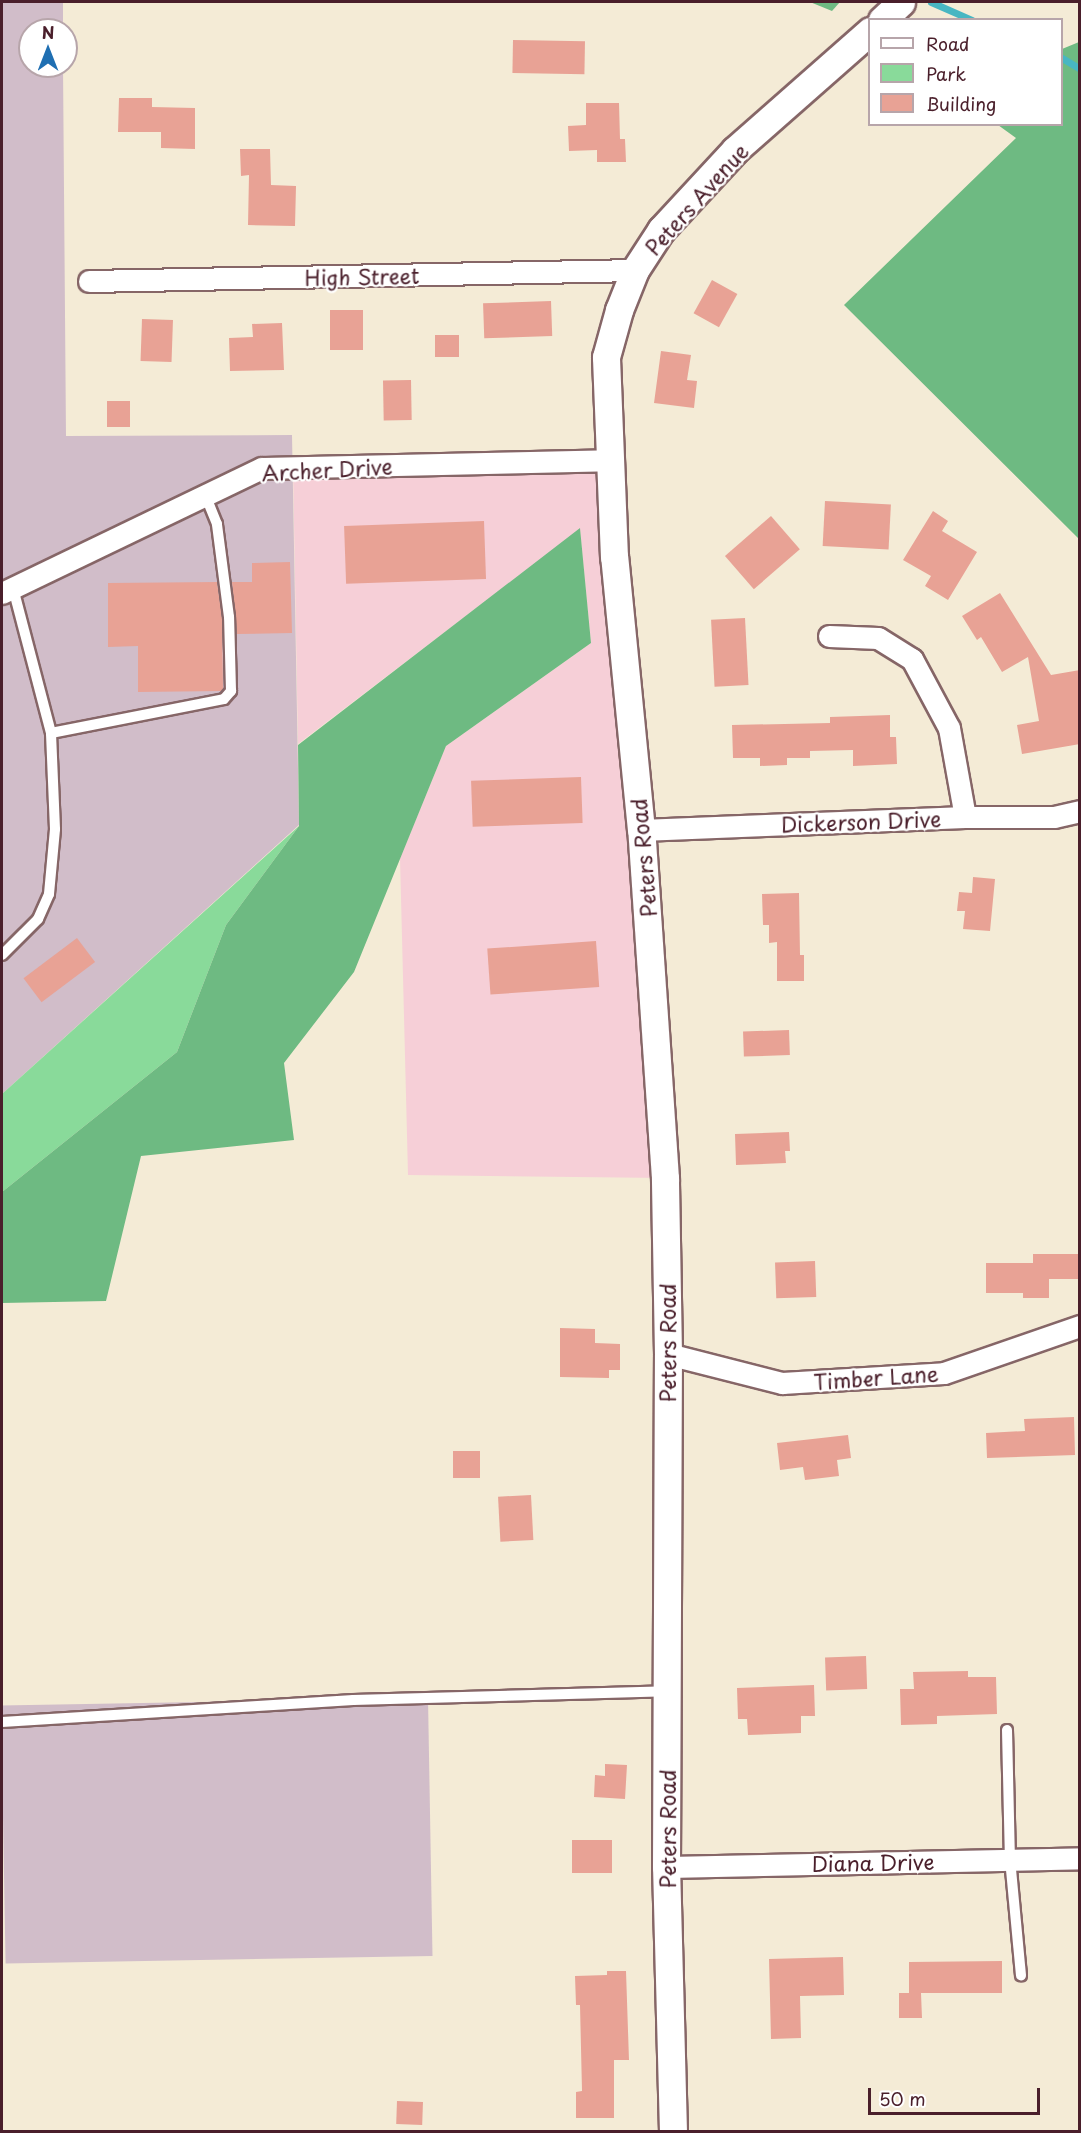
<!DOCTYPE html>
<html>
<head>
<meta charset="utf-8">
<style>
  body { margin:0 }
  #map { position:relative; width:1081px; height:2133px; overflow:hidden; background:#f4ebd6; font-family:"Playpen Sans",sans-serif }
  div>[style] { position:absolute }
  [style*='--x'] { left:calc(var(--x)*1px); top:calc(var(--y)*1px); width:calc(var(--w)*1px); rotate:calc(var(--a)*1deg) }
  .built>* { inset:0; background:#f6cfd7 }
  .industrial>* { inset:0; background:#d1bdc9; transform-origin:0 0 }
  .green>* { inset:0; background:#89da9a }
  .forest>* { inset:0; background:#6eba82 }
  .stream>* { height:7px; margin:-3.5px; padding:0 3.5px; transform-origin:3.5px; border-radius:3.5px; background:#48b6c2 }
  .building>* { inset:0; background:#e8a295; transform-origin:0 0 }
  .roads { filter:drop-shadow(2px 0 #866667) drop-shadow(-2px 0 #866667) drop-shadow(0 2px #866667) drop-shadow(0 -2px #866667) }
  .service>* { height:10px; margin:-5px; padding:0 5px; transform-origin:5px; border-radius:5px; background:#fff }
  .minor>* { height:21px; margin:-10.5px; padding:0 10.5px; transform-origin:10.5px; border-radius:10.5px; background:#fff }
  .tertiary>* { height:27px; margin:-13.5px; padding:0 13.5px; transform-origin:13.5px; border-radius:13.5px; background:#fff }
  span { translate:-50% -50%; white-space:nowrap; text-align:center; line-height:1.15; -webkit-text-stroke:4.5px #fff; paint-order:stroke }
  .street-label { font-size:21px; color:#4a1f2b }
  .frame { position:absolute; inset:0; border:3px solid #4a1f2b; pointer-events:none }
  .legend { position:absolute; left:868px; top:18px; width:195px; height:108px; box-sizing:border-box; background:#fff; border:2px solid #b7a5aa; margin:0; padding:8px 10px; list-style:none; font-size:18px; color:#4a1f2b }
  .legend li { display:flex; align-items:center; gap:12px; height:30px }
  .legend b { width:30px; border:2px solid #b7a5aa }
  .north { position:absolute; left:18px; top:18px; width:60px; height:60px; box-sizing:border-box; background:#fff; border:2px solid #b7a5aa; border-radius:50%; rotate:0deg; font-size:16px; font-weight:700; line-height:24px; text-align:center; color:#4a1f2b }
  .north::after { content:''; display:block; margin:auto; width:21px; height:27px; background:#1f6fb2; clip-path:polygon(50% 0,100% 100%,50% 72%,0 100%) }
  .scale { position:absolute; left:868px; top:2088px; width:172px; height:27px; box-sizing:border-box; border:3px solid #4a1f2b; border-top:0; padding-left:8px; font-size:18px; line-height:21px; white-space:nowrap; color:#4a1f2b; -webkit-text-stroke:4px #fff; paint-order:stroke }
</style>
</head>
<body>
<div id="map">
  <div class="built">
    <div style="clip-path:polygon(609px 460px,665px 1178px,408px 1175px,400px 858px,446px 746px,591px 643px,580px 529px,298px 744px,293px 467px)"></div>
  </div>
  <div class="industrial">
    <div style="clip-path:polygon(2px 2px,63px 2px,63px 30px,30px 30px,30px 66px,63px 66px,66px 436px,292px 435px,299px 825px,2px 1094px)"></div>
    <div style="left:428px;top:1698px;width:258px;height:427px;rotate:89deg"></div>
  </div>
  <div class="green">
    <div style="clip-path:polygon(299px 826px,226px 925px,177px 1052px,2px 1192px,2px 1094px)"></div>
  </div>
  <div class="forest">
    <div style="clip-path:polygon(810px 2px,840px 2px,832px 11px)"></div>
    <div style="clip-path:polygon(1079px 42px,1079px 539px,844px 305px,1016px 138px,998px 125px,1062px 124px,1062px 49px)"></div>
    <div style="clip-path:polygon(580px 528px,591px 643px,446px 746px,354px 972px,284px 1063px,294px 1140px,141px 1156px,106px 1301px,2px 1303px,2px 1192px,177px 1052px,226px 925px,299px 826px,298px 745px)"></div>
  </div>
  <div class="stream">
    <div style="--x:931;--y:2;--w:45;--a:23.7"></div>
    <div style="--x:1062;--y:58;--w:21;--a:31"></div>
  </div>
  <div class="building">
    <div style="left:513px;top:40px;width:72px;height:33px;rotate:1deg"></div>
    <div style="clip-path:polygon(119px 98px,152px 98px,152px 107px,195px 108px,195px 149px,161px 148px,161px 132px,118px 132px)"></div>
    <div style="clip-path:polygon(586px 103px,619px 103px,620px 139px,625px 139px,626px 162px,597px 162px,597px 150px,569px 151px,568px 126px,586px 125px)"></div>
    <div style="clip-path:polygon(240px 149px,270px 149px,271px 185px,296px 186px,295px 226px,248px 225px,249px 175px,241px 176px)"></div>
    <div style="left:712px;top:280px;width:29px;height:38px;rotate:29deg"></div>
    <div style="left:551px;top:301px;width:35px;height:68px;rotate:88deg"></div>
    <div style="left:363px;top:310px;width:40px;height:33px;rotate:90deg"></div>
    <div style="left:142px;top:319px;width:31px;height:42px;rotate:2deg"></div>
    <div style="clip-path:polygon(282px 323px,284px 370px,230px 371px,229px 338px,253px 337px,252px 324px)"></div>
    <div style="left:435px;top:335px;width:24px;height:22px"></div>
    <div style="clip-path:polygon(661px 351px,691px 355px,687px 380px,697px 381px,694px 408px,654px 403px)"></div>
    <div style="left:411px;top:380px;width:40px;height:28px;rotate:89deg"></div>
    <div style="left:107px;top:401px;width:23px;height:26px"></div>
    <div style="left:825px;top:501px;width:66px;height:45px;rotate:3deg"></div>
    <div style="clip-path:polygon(933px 511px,948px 521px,942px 531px,977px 552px,948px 600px,925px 586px,931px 576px,903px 560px)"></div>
    <div style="left:771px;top:516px;width:44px;height:61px;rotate:49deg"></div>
    <div style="left:484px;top:521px;width:58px;height:140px;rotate:88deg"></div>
    <div style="clip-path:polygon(290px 562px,292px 633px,237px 634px,232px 582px,252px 582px,252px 563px)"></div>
    <div style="clip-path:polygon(217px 582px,222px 618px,223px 689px,221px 691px,138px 692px,138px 646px,108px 647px,108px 583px)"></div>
    <div style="clip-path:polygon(1000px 593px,1051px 675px,1080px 670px,1080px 744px,1022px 754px,1017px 725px,1039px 721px,1028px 657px,1002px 672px,981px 637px,977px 640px,962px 616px)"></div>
    <div style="left:745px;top:618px;width:67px;height:34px;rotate:87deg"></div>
    <div style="clip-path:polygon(890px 715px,890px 737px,896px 737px,897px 764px,853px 766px,853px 750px,810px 751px,810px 758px,787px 758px,787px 765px,760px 766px,760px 758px,733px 758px,732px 725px,830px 723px,830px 717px)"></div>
    <div style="left:581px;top:777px;width:46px;height:110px;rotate:88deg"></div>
    <div style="clip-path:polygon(973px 877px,995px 879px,990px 931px,963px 929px,965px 911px,957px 911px,959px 892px,972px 893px)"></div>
    <div style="clip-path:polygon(799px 893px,800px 955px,804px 955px,804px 981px,777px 981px,777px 942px,769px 943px,769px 925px,763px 925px,762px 894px)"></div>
    <div style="left:77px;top:938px;width:30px;height:67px;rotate:53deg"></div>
    <div style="left:596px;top:941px;width:46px;height:109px;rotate:86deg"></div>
    <div style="left:789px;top:1030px;width:25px;height:46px;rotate:88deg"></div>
    <div style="clip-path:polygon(789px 1132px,790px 1151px,785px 1151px,786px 1163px,736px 1165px,735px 1134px)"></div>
    <div style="clip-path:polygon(1033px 1254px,1080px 1254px,1080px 1279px,1049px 1279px,1049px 1298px,1023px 1298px,1023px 1293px,986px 1293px,986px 1263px,1033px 1263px)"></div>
    <div style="left:815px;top:1261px;width:36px;height:40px;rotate:88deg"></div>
    <div style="clip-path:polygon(560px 1328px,595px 1329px,595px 1343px,620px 1344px,620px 1370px,609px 1370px,609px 1378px,560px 1377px)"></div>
    <div style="clip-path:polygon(1074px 1417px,1075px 1455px,987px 1458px,986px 1433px,1025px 1431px,1024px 1419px)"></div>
    <div style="clip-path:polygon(848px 1435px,851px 1458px,837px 1460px,839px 1476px,805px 1480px,803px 1467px,780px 1470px,777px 1443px)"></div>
    <div style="left:480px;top:1451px;width:27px;height:27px;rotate:90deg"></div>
    <div style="left:531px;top:1495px;width:45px;height:33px;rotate:87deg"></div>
    <div style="left:866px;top:1656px;width:33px;height:41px;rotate:88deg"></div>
    <div style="clip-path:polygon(968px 1671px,968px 1677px,996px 1677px,997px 1714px,937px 1716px,937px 1724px,901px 1725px,900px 1689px,914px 1689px,913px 1672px)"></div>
    <div style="clip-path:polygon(814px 1685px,815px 1716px,801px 1716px,801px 1733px,748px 1735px,747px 1719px,738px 1719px,737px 1688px)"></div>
    <div style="clip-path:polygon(605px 1764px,627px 1765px,625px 1799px,594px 1797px,595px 1775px,605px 1776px)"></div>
    <div style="left:572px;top:1840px;width:40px;height:33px"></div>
    <div style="clip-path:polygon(843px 1957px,844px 1995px,800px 1996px,801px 2038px,771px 2039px,769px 1959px)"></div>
    <div style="clip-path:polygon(1002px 1961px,1002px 1993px,921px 1993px,922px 2018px,899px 2018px,899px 1993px,909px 1993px,909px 1962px)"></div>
    <div style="clip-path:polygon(607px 1971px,626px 1971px,629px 2060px,614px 2060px,614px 2118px,576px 2118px,576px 2092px,582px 2091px,580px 2005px,576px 2005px,575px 1976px,607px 1975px)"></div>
    <div style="left:397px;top:2101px;width:26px;height:23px;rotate:2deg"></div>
  </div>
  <div class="roads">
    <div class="service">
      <div style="--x:13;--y:588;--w:150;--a:75.3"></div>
      <div style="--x:51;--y:733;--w:176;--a:-11.1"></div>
      <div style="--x:224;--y:699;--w:11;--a:-49"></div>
      <div style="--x:231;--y:691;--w:74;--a:-91.5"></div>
      <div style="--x:229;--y:617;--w:94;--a:-97.4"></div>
      <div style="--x:217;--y:524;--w:31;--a:-112"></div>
      <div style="--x:2;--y:955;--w:51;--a:-45"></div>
      <div style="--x:38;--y:919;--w:27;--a:-66"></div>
      <div style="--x:49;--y:894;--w:65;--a:-84.7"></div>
      <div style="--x:55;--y:829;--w:96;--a:-92.4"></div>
      <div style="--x:2;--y:1722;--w:352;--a:-3.6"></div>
      <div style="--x:353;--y:1700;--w:314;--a:-1.6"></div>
      <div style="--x:1007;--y:1730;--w:129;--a:88.7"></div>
      <div style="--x:1010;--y:1859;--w:117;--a:84.6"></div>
    </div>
    <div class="minor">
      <div style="--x:89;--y:281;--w:546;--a:-1.15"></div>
      <div style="--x:2;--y:593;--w:288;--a:-25.7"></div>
      <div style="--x:262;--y:468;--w:347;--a:-1.3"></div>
      <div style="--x:829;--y:636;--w:49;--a:2.3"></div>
      <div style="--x:878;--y:638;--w:40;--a:32"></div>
      <div style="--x:912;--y:659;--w:78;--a:61.8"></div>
      <div style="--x:949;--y:728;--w:90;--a:79.8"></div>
      <div style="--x:641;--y:830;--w:324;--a:-2.3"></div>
      <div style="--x:965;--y:817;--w:89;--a:0"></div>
      <div style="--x:1054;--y:817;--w:27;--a:-13"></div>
      <div style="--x:668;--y:1354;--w:118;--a:14.3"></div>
      <div style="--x:782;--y:1383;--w:162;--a:-3.5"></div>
      <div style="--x:944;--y:1373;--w:144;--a:-19.1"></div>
      <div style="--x:666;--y:1867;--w:414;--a:-1.2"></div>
    </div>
    <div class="tertiary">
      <div style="--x:882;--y:20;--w:26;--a:-43"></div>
      <div style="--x:673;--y:2132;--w:265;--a:-91.5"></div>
      <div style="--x:666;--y:1867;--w:513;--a:-89.78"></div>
      <div style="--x:668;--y:1354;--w:176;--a:-91"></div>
      <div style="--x:665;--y:1178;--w:349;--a:-93.9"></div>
      <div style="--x:641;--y:830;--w:274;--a:-95.6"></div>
      <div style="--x:614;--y:557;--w:200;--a:-92.3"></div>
      <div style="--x:606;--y:357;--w:49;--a:-74.5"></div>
      <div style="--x:619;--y:310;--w:43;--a:-68.2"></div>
      <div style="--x:635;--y:270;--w:48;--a:-57"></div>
      <div style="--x:661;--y:230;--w:109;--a:-47.2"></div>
      <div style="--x:735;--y:150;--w:180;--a:-41.4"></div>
    </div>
  </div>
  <div class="street-label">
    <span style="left:696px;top:199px;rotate:-48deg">Peters Avenue</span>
    <span style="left:362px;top:276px;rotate:-1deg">High Street</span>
    <span style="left:327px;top:469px;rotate:-3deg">Archer Drive</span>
    <span style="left:861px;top:821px;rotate:-2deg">Dickerson Drive</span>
    <span style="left:643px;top:858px;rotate:-95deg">Peters Road</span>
    <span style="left:667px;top:1343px;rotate:-90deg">Peters Road</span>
    <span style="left:876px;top:1377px;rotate:-4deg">Timber Lane</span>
    <span style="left:667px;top:1829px;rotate:-90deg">Peters Road</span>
    <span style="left:873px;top:1862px;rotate:-1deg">Diana Drive</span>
  </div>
  <div class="frame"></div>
  <ul class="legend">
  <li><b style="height:8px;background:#fff"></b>Road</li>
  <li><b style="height:16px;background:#89da9a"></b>Park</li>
  <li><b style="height:16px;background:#e8a295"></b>Building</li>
  </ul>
  <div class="north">N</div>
  <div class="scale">50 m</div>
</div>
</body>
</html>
